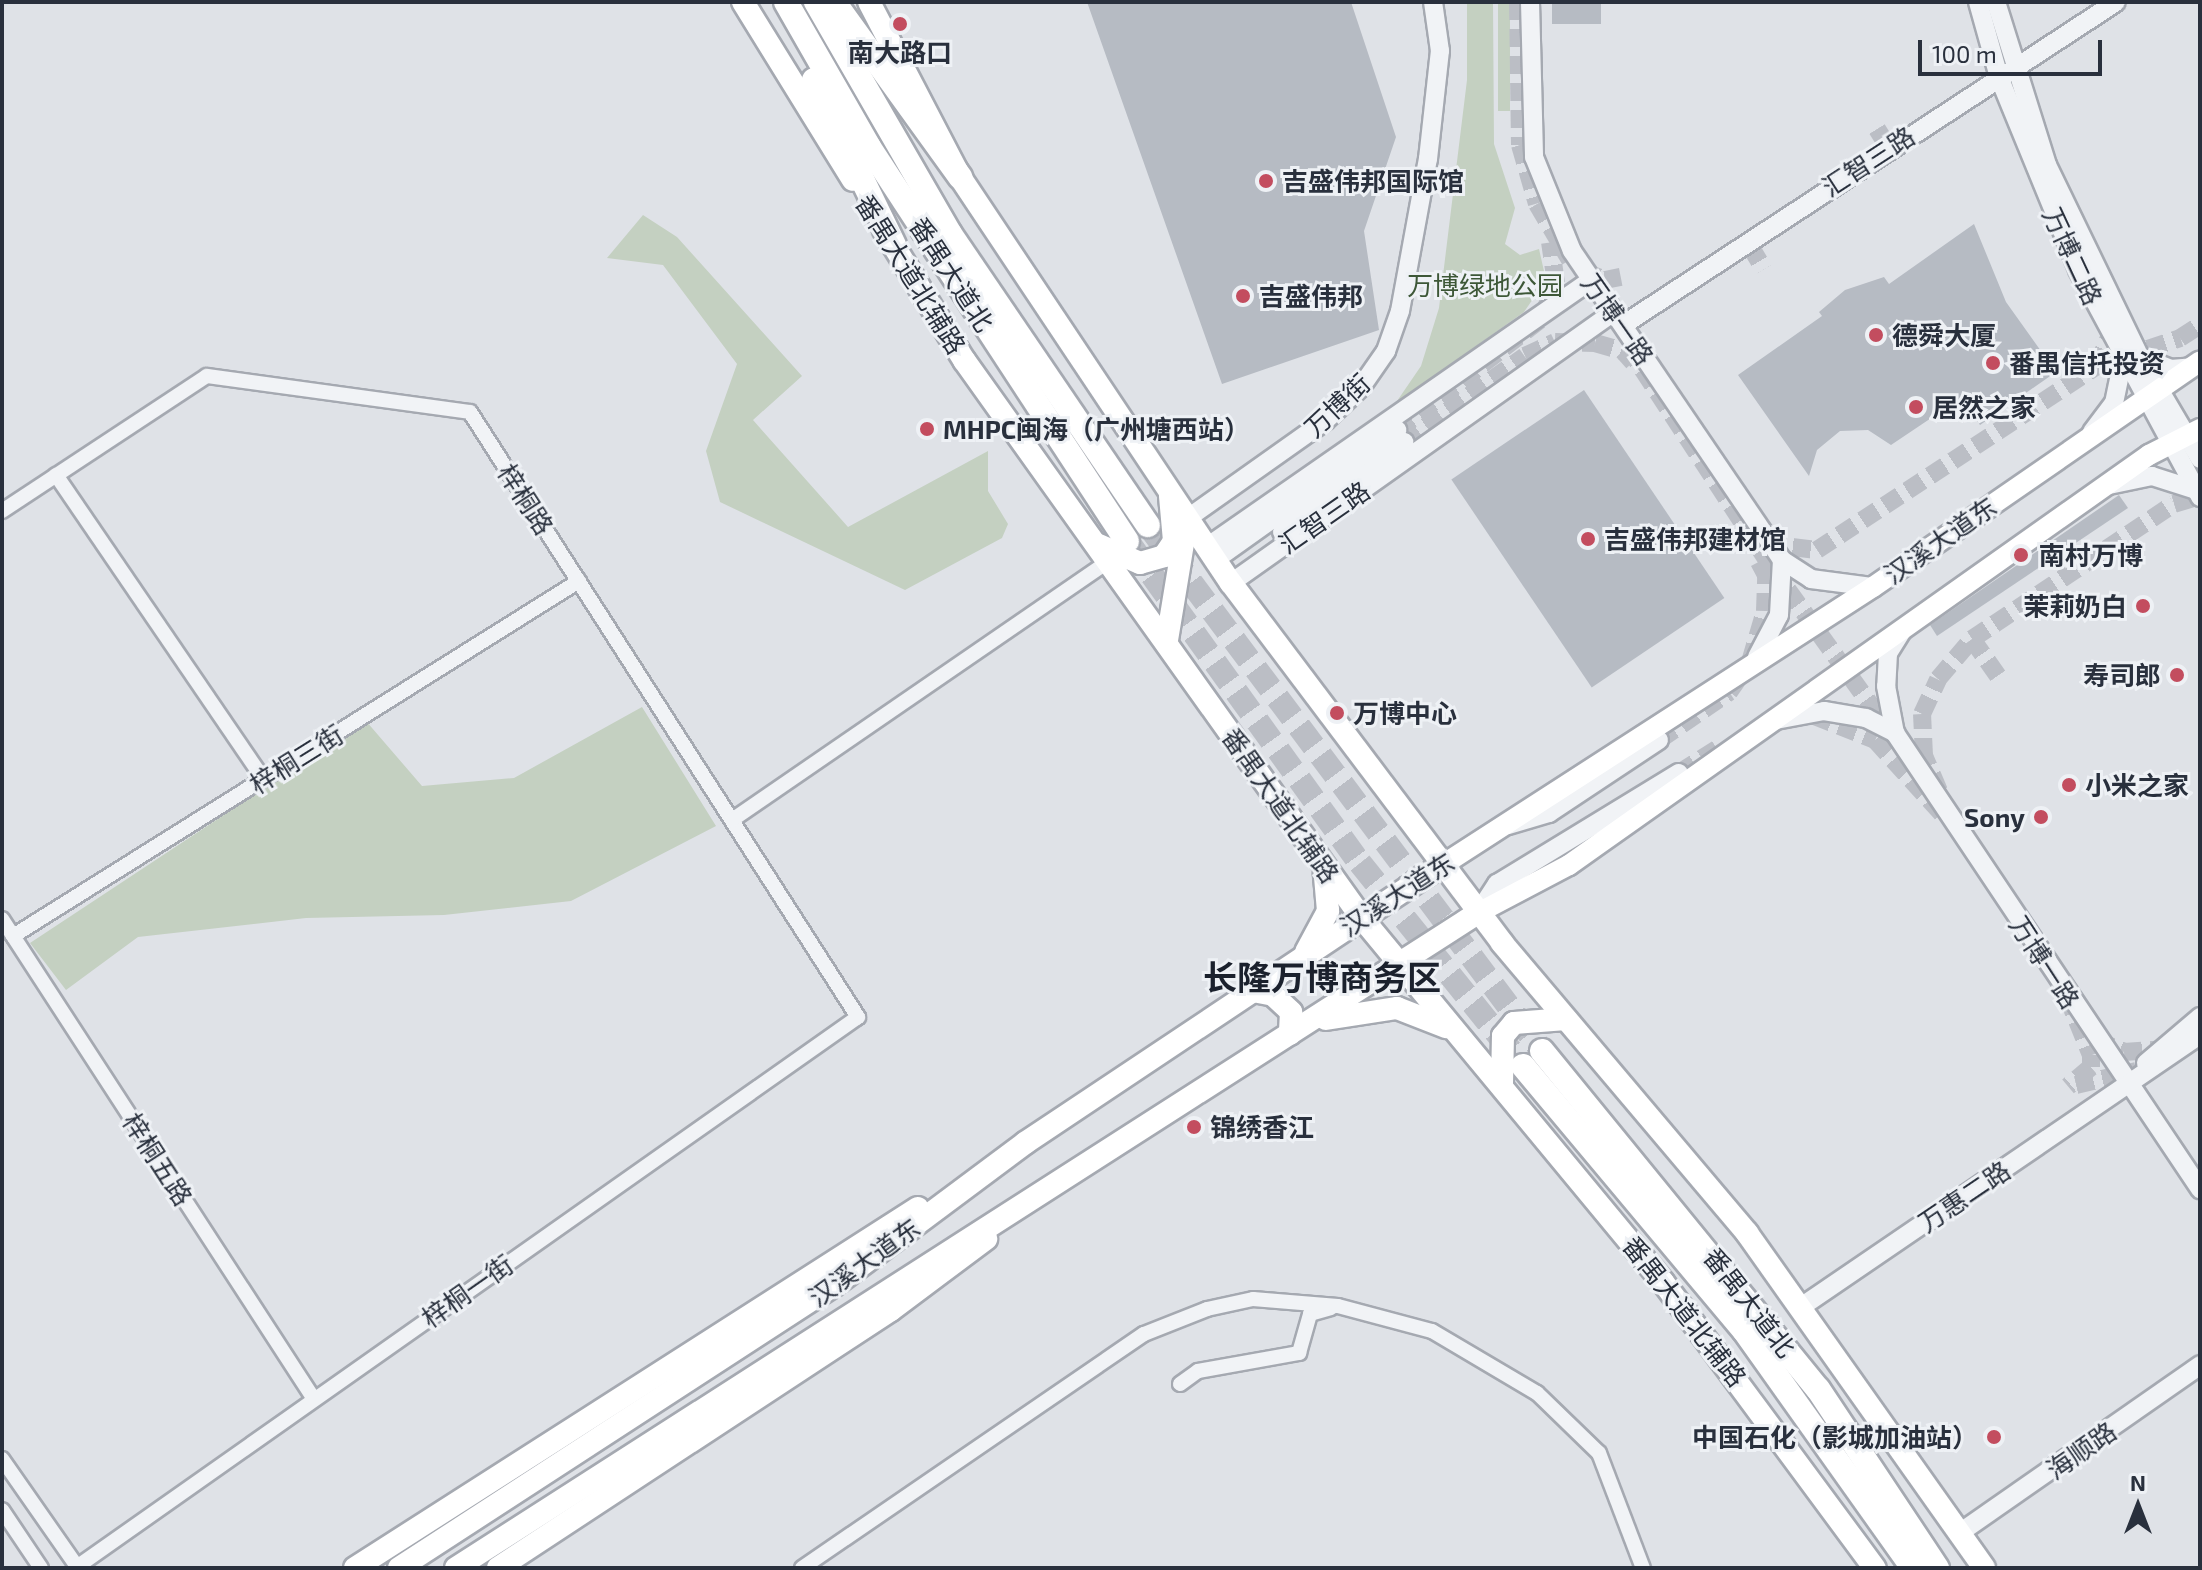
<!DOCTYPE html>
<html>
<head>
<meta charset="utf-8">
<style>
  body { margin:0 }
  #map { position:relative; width:2202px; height:1570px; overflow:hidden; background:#dfe2e7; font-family:"Exo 2","Noto Sans SC",sans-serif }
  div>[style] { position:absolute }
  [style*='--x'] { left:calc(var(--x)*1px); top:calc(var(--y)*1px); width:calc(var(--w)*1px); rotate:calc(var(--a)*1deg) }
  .green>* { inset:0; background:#c4d0c1; transform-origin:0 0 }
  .building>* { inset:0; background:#b6bbc3; transform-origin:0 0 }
  .tertiary-tunnel>* { height:18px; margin-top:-9px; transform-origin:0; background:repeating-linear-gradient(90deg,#bbbec5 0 18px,transparent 0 27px) }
  .trunk-tunnel>* { height:24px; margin-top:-12px; transform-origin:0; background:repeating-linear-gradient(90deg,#bbbec5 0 24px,transparent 0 36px) }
  .roads { filter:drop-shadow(2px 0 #a5a9b1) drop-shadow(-2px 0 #a5a9b1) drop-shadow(0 2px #a5a9b1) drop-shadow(0 -2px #a5a9b1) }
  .minor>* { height:14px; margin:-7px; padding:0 7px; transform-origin:7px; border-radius:7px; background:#f1f3f6 }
  .tertiary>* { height:18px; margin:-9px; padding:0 9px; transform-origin:9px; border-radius:9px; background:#f1f3f6 }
  .secondary>* { height:20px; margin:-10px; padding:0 10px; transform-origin:10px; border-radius:10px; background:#fff }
  .primary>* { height:22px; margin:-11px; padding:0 11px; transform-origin:11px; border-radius:11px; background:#fff }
  .trunk>* { height:24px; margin:-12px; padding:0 12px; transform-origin:12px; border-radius:12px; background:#fff }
  .dots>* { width:22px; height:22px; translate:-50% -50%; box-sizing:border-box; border:4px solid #eef1f5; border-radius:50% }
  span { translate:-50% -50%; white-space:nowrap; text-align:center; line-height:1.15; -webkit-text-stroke:6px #eef1f5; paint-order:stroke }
  .poi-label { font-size:26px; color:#29303d; font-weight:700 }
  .left { translate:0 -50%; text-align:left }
  .right { translate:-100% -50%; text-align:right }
  .street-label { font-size:26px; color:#29303d }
  .park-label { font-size:26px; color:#3d5737 }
  .district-label { font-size:34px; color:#1b212d; font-weight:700 }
  .frame { position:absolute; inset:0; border:4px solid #29303d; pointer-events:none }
  .north { position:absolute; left:2098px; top:1466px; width:80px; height:80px; -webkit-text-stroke:6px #eef1f5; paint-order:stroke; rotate:0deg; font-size:22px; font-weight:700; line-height:32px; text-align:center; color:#29303d }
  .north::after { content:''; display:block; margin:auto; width:28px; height:36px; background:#29303d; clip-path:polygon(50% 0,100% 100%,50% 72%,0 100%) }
  .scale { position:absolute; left:1918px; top:40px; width:184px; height:36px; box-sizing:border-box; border:4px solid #29303d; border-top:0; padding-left:10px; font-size:24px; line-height:28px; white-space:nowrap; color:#29303d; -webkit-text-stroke:6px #eef1f5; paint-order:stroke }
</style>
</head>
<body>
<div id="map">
  <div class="green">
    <div style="clip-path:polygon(1467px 2px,1493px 2px,1494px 144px,1515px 208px,1505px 244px,1520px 255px,1539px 249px,1546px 280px,1524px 312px,1395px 404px,1421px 366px,1439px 308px,1467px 80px)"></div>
    <div style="left:1498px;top:2px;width:12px;height:109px"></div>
    <div style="clip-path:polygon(643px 215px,677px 237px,802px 376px,753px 420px,848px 527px,988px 451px,988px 491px,1008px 524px,1002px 538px,905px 590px,720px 502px,706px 451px,737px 364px,663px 265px,607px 258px)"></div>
    <div style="clip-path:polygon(642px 707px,716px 826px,571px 901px,444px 915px,306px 918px,138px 937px,66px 990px,30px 943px,366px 721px,422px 786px,514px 778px)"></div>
  </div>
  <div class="building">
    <div style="clip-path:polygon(1087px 2px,1351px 2px,1396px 137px,1364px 231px,1379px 330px,1222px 384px)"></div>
    <div style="left:1552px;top:2px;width:49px;height:22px"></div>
    <div style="clip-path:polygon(1974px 224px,2006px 302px,2056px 372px,1980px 425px,1961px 398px,1891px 445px,1868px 430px,1840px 431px,1817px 450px,1809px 476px,1738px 375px,1822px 316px,1819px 312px,1845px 290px,1884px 277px,1889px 284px)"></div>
    <div style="left:1584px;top:390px;width:251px;height:160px;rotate:56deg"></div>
    <div style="clip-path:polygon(2119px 495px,2128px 508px,1937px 636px,1930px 625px)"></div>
  </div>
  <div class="tertiary-tunnel">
    <div style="--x:1518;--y:2;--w:143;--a:89.2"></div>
    <div style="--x:1520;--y:145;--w:61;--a:73.9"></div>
    <div style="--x:1537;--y:204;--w:65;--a:59.5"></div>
    <div style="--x:1877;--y:129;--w:28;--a:58"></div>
    <div style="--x:1750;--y:246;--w:27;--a:59"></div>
    <div style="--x:1582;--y:271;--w:25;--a:21"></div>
    <div style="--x:1605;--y:280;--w:16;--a:-11"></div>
    <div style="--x:1628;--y:347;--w:264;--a:56.9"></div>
    <div style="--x:1772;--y:568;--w:203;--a:54.2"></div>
    <div style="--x:2097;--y:366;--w:38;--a:-67"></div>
    <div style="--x:2112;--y:331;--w:7;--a:-124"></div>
    <div style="--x:1397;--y:430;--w:182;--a:-37.6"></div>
    <div style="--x:1541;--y:319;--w:39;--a:-67"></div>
    <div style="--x:1556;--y:283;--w:41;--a:-98.3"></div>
    <div style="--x:1404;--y:442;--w:148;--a:-35.4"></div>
    <div style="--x:1525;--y:356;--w:33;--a:-25"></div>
    <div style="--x:1555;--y:342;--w:40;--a:1.4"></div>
    <div style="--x:1595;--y:343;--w:29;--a:16"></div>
    <div style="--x:1623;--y:351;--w:15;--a:48"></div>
    <div style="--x:1766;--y:544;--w:51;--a:6.7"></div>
    <div style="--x:1817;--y:550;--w:335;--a:-33.3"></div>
    <div style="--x:2097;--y:366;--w:88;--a:-18.6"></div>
    <div style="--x:2180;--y:338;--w:24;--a:-33"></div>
    <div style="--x:1972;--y:639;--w:45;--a:54.9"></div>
    <div style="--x:1814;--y:716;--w:66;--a:21.5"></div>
    <div style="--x:1875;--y:740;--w:101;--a:47.8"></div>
    <div style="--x:1659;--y:740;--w:85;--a:-34.4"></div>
    <div style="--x:1729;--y:692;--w:37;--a:-55"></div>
    <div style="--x:1750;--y:662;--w:53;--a:-73.6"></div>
    <div style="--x:1765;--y:611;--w:36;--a:-88"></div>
    <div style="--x:1766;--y:575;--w:15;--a:-118"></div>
    <div style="--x:1679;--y:773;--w:45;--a:-32.3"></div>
    <div style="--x:1939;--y:791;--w:38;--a:-113"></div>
    <div style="--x:1924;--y:756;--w:42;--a:-92.7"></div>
    <div style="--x:1922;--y:714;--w:38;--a:-65"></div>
    <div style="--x:1938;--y:679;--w:52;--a:-49.6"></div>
    <div style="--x:1972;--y:639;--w:243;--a:-33.8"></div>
    <div style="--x:2174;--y:504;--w:27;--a:-17"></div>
    <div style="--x:2067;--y:996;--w:64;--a:67.9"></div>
    <div style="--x:2091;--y:1055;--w:12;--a:90"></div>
    <div style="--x:2091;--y:1067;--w:30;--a:140"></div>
    <div style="--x:2095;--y:1040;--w:31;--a:22"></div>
    <div style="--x:2124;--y:1052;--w:43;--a:-4"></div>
    <div style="--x:2076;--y:1085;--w:62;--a:-13.1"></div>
  </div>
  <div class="trunk-tunnel">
    <div style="--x:1148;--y:525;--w:657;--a:53.16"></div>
    <div style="--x:1131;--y:546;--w:391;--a:54.2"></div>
    <div style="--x:1360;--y:863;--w:260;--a:51.2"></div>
  </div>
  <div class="roads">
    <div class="minor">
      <div style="--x:56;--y:475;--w:368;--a:55.7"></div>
      <div style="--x:2;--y:511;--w:245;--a:-33.4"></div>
      <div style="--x:207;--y:376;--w:265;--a:7.8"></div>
      <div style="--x:470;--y:412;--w:719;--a:57.33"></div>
      <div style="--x:858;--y:1017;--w:955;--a:144.85"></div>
      <div style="--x:732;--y:820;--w:457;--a:-34.5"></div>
      <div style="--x:2;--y:919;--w:572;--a:56.98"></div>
      <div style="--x:13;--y:936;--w:668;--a:-32.1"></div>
      <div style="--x:1180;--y:1384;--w:22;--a:-36"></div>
      <div style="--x:1198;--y:1371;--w:103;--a:-10.1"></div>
      <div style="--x:1299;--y:1353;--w:41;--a:-74.2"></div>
      <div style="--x:1310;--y:1314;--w:22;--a:-16"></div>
      <div style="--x:2;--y:1459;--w:133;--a:55.1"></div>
      <div style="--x:2;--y:1510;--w:70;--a:56.1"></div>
      <div style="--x:802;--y:1568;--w:414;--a:-34.4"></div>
      <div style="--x:1144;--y:1334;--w:68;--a:-21.6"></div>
      <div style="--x:1207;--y:1309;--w:47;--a:-12.3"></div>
      <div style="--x:1253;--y:1299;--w:85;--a:4.7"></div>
      <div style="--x:1338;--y:1306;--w:97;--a:14.9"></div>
      <div style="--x:1432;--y:1331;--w:122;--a:30.6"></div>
      <div style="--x:1537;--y:1393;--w:86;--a:44.1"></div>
      <div style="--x:1599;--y:1453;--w:123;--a:69.1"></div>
    </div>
    <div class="tertiary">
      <div style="--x:1530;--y:2;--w:155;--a:88.5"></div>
      <div style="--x:1534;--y:157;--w:101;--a:68"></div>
      <div style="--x:1572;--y:251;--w:374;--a:55.8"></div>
      <div style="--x:1782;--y:560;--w:35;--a:33"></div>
      <div style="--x:1811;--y:579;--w:63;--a:7.4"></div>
      <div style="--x:1978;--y:2;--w:78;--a:74.4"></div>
      <div style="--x:1999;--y:77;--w:209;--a:67.7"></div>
      <div style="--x:2078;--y:270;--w:258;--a:61.7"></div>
      <div style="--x:1996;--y:2;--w:171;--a:72.6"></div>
      <div style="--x:2047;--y:165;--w:213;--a:64.2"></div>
      <div style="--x:2140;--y:357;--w:118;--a:59.5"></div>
      <div style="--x:1623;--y:325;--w:589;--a:-33.23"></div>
      <div style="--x:2140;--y:357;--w:33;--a:21"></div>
      <div style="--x:2171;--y:369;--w:21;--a:-5"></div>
      <div style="--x:2092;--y:432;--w:36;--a:-53"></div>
      <div style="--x:2114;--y:403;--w:44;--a:-78.2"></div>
      <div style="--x:2109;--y:485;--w:44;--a:-11.8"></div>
      <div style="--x:2152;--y:476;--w:46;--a:17.7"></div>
      <div style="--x:1188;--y:518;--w:168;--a:-35.3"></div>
      <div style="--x:1325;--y:421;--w:50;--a:-43.4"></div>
      <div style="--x:1361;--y:387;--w:44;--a:-55.2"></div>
      <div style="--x:1386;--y:351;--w:42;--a:-70.7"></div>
      <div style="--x:1400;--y:311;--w:155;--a:-79.6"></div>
      <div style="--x:1428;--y:159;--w:109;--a:-83.7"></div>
      <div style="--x:1440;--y:51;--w:49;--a:-98.1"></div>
      <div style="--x:1282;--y:532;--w:152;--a:-36.4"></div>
      <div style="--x:1207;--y:547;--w:468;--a:-34.8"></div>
      <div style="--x:1215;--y:560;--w:224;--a:-35.5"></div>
      <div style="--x:1231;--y:583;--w:469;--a:-35.3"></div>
      <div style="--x:1902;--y:631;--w:26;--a:122"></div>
      <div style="--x:1888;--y:653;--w:33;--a:93"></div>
      <div style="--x:1886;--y:686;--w:48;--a:79.2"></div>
      <div style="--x:1895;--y:733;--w:549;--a:56.22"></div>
      <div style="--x:1757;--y:657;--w:47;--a:-62.4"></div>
      <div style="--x:1779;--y:615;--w:55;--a:-86.9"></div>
      <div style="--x:1776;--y:720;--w:49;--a:-10.6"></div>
      <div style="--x:1824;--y:711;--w:43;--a:9.5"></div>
      <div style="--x:1866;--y:718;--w:33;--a:27"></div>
      <div style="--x:1508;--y:825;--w:43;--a:-16.3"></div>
      <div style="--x:1549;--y:813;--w:132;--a:-33.6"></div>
      <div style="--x:1478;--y:913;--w:35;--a:-57"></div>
      <div style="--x:1497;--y:884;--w:213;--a:-31.4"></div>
      <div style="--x:2146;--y:1063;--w:71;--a:-40.4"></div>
      <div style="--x:1801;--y:1307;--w:483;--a:-34.3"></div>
      <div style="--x:1961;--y:1532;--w:292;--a:-34.9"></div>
    </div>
    <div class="secondary">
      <div style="--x:1441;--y:866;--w:514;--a:-32.86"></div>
      <div style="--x:1873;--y:587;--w:397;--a:-34.6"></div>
      <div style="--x:1478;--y:913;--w:103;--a:-27.8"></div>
      <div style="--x:1569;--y:865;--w:710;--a:-35.26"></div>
      <div style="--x:2149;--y:455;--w:57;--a:-27"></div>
    </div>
    <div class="primary">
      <div style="--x:743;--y:2;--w:209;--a:58.3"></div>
      <div style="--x:869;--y:2;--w:197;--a:62.5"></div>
      <div style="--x:960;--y:177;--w:488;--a:56.3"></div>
      <div style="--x:1231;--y:583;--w:451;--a:53"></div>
      <div style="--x:1502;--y:943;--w:380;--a:49.8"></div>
      <div style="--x:1747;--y:1233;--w:410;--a:54.7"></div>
      <div style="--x:884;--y:230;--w:153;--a:58.4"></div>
      <div style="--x:964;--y:360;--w:684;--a:54.52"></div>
      <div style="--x:1361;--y:917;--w:474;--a:50.4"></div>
      <div style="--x:1663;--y:1282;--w:356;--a:53.5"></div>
      <div style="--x:1099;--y:545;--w:45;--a:23.7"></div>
      <div style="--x:1140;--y:563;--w:25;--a:-16"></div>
      <div style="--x:1164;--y:556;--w:18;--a:-56"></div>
      <div style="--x:1174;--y:541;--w:45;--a:-95.1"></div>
      <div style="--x:1167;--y:640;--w:110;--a:-80.6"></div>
      <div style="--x:1306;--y:952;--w:47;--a:-61.8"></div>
      <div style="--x:1328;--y:911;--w:38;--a:-95"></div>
      <div style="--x:1253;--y:991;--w:20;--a:11"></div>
      <div style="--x:1273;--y:995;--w:25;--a:43"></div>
      <div style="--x:1291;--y:1012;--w:22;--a:93"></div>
      <div style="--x:1326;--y:1019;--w:72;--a:-8.8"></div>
      <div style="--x:1397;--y:1008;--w:53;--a:21.2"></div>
      <div style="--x:1502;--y:1083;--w:47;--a:-88.8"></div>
      <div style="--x:1503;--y:1036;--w:17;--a:-50"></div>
      <div style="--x:1514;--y:1023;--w:52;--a:-4.4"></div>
      <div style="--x:355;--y:1568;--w:668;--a:-32.6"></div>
      <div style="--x:399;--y:1568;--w:521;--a:-33.02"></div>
      <div style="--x:836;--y:1284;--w:236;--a:-36.7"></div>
      <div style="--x:1025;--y:1143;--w:500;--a:-33.7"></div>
      <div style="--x:456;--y:1568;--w:1214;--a:-32.66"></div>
      <div style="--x:498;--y:1568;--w:470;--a:-33.3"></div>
      <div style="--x:891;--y:1310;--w:119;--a:-36.8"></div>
    </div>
    <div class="trunk">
      <div style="--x:786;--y:2;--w:167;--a:60.2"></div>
      <div style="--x:869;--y:147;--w:471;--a:56.8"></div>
      <div style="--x:816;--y:2;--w:268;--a:60"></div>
      <div style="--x:950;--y:234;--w:352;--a:55.8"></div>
      <div style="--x:834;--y:2;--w:216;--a:54.2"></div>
      <div style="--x:814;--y:80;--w:183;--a:64.1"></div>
      <div style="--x:1542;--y:1051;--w:436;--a:50.8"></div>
      <div style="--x:1818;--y:1389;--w:215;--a:56.4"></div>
      <div style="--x:1523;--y:1066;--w:344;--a:50.1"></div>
      <div style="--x:1744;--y:1330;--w:292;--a:54.6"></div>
    </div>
  </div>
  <div class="dots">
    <div style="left:900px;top:24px;background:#c34d5f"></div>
    <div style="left:1266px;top:181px;background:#c34d5f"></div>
    <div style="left:1243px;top:296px;background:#c34d5f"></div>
    <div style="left:1876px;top:335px;background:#c34d5f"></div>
    <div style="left:1993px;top:363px;background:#c34d5f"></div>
    <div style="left:1916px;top:407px;background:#c34d5f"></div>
    <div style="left:927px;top:429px;background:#c34d5f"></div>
    <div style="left:1588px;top:539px;background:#c34d5f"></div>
    <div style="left:2021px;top:555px;background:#c34d5f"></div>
    <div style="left:2143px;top:606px;background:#c34d5f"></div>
    <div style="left:2177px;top:675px;background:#c34d5f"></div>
    <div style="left:1337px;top:713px;background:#c34d5f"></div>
    <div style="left:2069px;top:785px;background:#c34d5f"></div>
    <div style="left:2041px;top:817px;background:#c34d5f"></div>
    <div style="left:1194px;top:1127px;background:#c34d5f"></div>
    <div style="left:1994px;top:1437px;background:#c34d5f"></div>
  </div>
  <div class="poi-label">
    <span style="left:900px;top:52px">南大路口</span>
    <span class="left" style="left:1282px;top:181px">吉盛伟邦国际馆</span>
    <span class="left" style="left:1259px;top:296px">吉盛伟邦</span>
    <span class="left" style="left:1892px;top:335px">德舜大厦</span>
    <span class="left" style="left:2009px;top:363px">番禺信托投资</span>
    <span class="left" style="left:1932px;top:407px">居然之家</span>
    <span class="left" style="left:943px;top:429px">MHPC闽海（广州塘西站）</span>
    <span class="left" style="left:1604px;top:539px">吉盛伟邦建材馆</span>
    <span class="left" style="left:2039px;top:555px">南村万博</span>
    <span class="right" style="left:2127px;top:606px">茉莉奶白</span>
    <span class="right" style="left:2161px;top:675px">寿司郎</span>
    <span class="left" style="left:1353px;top:713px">万博中心</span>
    <span class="left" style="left:2085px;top:785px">小米之家</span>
    <span class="right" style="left:2025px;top:817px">Sony</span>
    <span class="left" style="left:1210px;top:1127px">锦绣香江</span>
    <span class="right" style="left:1978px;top:1437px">中国石化（影城加油站）</span>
  </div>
  <div class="street-label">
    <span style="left:1868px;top:161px;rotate:-33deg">汇智三路</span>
    <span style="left:2073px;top:256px;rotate:65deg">万博二路</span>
    <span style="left:911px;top:274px;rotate:58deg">番禺大道北辅路</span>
    <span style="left:952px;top:274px;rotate:57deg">番禺大道北</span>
    <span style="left:1618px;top:319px;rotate:55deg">万博一路</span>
    <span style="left:1337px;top:405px;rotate:-43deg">万博街</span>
    <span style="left:526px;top:499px;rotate:57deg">梓桐路</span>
    <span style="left:1324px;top:517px;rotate:-35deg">汇智三路</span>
    <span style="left:1940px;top:540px;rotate:-35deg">汉溪大道东</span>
    <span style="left:296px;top:759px;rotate:-32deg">梓桐三街</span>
    <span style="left:1281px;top:805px;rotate:55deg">番禺大道北辅路</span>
    <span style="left:1397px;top:894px;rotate:-33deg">汉溪大道东</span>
    <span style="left:2045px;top:962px;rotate:57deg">万博一路</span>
    <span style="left:158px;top:1159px;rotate:57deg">梓桐五路</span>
    <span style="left:1964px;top:1196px;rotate:-34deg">万惠二路</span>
    <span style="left:864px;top:1262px;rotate:-36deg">汉溪大道东</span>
    <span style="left:467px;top:1291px;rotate:-35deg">梓桐一街</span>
    <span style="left:1750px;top:1302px;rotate:52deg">番禺大道北</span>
    <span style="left:1685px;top:1311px;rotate:52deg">番禺大道北辅路</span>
    <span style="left:2081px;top:1450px;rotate:-35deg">海顺路</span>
  </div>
  <div class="park-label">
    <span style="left:1485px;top:285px">万博绿地公园</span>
  </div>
  <div class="district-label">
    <span style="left:1322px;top:977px">长隆万博商务区</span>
  </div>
  <div class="frame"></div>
  <div class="north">N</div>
  <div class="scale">100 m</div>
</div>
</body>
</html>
